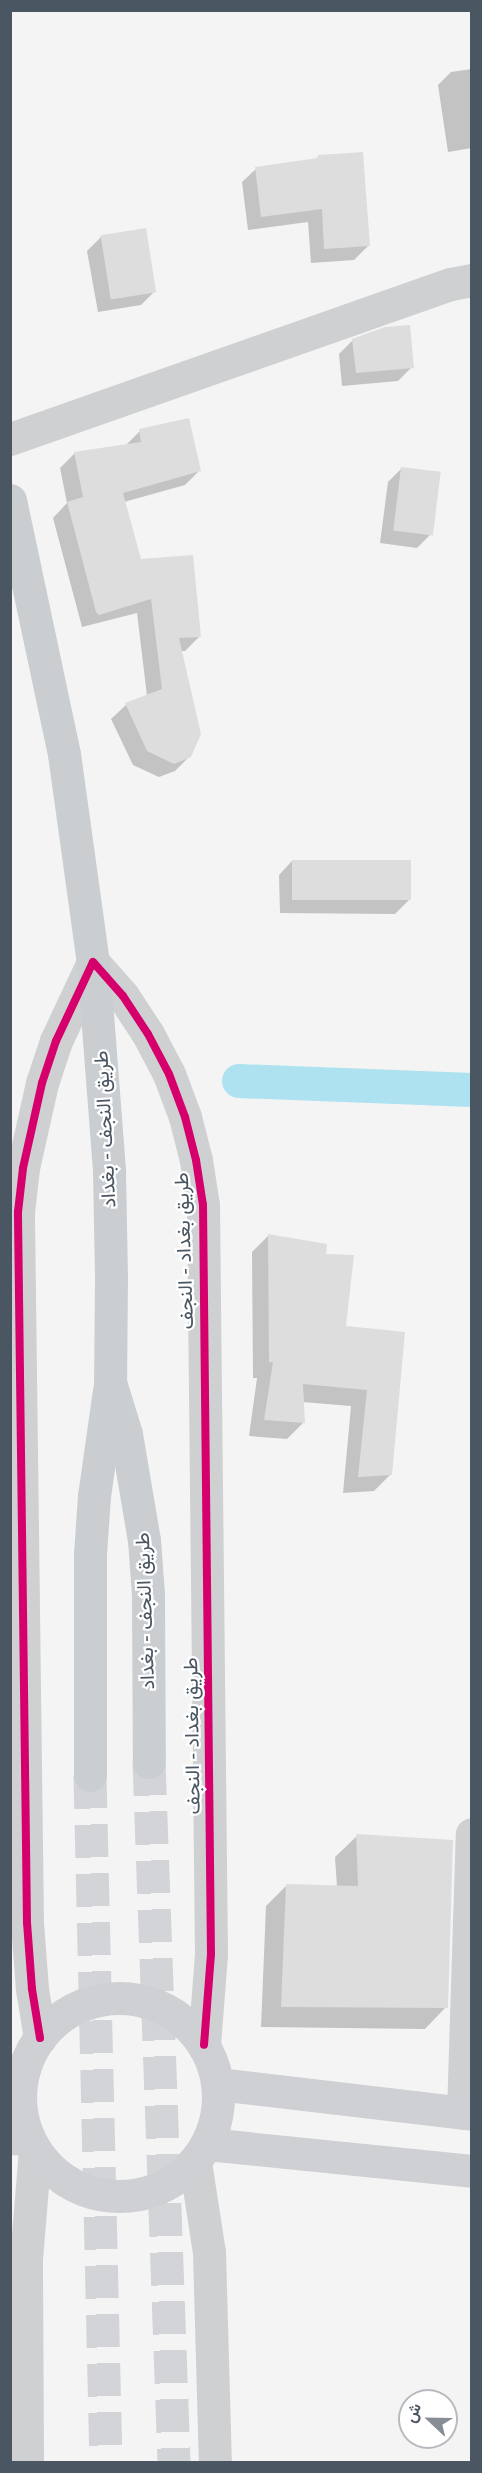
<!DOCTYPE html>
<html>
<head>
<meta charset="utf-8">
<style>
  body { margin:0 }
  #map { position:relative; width:482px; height:2473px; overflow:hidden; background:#f4f4f4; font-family:Arial,Vazirmatn,sans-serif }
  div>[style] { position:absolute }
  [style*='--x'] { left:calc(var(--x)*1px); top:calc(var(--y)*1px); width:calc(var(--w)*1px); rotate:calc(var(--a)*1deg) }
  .shadow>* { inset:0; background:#0003 }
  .canal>* { height:34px; margin:-17px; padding:0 17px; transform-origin:17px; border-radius:17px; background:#aee2f0 }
  .building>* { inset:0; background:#ddddde; transform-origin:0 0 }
  .primary-tunnel>* { height:33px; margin-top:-16.5px; transform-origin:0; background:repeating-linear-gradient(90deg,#d2d4d7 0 33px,transparent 0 49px) }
  .minor>* { height:33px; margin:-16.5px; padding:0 16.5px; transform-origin:16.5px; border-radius:16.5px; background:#ced0d2 }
  .tertiary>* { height:33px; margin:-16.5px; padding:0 16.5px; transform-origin:16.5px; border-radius:16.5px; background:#ced0d2 }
  .secondary>* { height:33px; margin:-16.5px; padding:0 16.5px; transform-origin:16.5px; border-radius:16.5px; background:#ced0d4 }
  .secondary>.ring { margin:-16.5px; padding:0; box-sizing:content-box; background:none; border:33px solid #ced0d4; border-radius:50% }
  .primary>* { height:33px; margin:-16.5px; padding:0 16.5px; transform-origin:16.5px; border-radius:16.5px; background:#caced1 }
  .cycleway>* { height:8px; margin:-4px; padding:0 4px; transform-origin:4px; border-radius:4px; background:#d6006c }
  span { translate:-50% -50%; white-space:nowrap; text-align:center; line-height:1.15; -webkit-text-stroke:4.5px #fff; paint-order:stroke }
  .street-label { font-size:20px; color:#4a5661 }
  .frame { position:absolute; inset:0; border:12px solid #4a5661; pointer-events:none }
  .north { position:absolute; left:398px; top:2389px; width:60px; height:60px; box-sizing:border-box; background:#fff; border:2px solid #b7bbc0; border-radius:50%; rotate:292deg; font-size:16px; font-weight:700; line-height:24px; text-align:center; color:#4a5661 }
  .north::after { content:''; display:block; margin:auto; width:21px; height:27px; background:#868d94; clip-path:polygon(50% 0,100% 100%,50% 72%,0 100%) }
</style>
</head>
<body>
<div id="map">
  <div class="shadow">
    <div style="clip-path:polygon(472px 69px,472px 148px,448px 152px,438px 85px,451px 72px)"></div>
    <div style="clip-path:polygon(319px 156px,368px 246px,354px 260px,311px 263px,308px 222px,248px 230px,242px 182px,256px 169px,315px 160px)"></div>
    <div style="clip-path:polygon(101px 237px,155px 291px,141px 305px,98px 312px,87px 251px)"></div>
    <div style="clip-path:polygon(353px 340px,412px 367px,398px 381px,342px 386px,339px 354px)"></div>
    <div style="clip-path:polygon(140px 431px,199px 471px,185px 485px,124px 502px,140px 561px,200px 636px,185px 651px,180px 651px,190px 756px,175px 771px,159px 777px,133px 765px,111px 719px,126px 705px,147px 696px,137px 613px,82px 627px,53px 518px,67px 503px,60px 468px,75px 453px,125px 446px)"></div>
    <div style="clip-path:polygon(402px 468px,431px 534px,417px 548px,380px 543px,388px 482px)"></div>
    <div style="clip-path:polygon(292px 861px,409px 900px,395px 914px,280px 913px,279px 875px)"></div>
    <div style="clip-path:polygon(268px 1236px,324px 1256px,344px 1327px,404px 1333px,390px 1475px,374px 1491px,343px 1493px,351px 1406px,302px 1402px,303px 1423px,287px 1439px,249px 1436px,257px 1378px,253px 1378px,252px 1252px)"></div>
    <div style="clip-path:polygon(357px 1836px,446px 2007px,425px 2029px,261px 2027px,266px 1906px,287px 1885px,337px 1887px,335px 1857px)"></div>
  </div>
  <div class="canal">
    <div style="--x:239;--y:1081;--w:233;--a:2.2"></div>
  </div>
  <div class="building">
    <div style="clip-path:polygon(363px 152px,370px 246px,324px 249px,322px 209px,261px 217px,255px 167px,318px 158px,318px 155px)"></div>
    <div style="left:146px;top:228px;width:65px;height:46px;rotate:81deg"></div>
    <div style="clip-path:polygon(410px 325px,414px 368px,356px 373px,352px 339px,385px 327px)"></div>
    <div style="clip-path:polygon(189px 418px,201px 471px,123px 493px,141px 559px,193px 555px,201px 637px,179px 638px,201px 734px,191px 757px,174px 764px,147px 751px,125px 703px,162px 689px,151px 599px,99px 615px,96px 612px,67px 502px,83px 497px,74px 452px,141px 442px,139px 429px)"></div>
    <div style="left:401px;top:467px;width:40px;height:64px;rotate:7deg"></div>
    <div style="left:292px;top:860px;width:119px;height:40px"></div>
    <div style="clip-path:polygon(268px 1234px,327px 1244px,326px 1254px,354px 1255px,346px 1326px,405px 1332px,392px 1475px,358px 1477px,367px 1390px,303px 1384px,305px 1423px,264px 1420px,273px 1362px,269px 1362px)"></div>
    <div style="clip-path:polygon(356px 1834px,453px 1840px,448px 2008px,281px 2007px,286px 1884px,358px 1886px)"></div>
  </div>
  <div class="primary-tunnel">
    <div style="--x:149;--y:1762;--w:700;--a:87.95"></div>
    <div style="--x:90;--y:1775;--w:687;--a:88.67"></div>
  </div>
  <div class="minor">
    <div style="--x:10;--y:439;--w:467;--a:-19.4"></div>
    <div style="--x:451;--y:284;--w:21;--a:-11"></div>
    <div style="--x:40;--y:2038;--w:50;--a:-99.3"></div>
    <div style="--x:32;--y:1989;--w:66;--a:-94.3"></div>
    <div style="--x:27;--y:1923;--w:711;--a:-90.73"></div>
    <div style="--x:18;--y:1212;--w:44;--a:-83.5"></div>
    <div style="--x:23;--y:1168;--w:87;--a:-77.4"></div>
    <div style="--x:42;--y:1083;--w:44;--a:-71.6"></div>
    <div style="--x:56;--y:1041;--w:87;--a:-64.9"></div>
    <div style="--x:93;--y:962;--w:45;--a:48.6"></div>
    <div style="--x:123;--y:996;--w:45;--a:56.7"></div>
    <div style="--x:148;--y:1034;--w:45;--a:62.3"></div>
    <div style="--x:169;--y:1074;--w:46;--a:69.6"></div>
    <div style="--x:185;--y:1117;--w:44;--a:75.7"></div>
    <div style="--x:196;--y:1160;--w:46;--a:81.2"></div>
    <div style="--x:203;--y:1205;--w:749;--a:89.39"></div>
    <div style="--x:211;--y:1954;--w:91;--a:94.4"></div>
    <div style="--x:463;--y:2113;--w:279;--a:-88.2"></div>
    <div style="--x:195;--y:2162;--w:91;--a:81.2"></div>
    <div style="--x:209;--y:2252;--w:210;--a:88.4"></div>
    <div style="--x:27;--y:2462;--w:203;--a:-90.3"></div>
    <div style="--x:26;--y:2259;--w:109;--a:-85.3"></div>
  </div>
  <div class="tertiary">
    <div style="--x:10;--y:2072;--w:14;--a:-8"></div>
    <div style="--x:10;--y:2138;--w:19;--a:3"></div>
  </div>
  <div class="secondary">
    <div class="ring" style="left:20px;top:1998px;width:165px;height:165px"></div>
    <div style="--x:218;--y:2084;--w:256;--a:6.7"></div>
    <div style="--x:207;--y:2144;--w:266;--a:5.8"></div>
  </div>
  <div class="primary">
    <div style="--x:10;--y:500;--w:260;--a:78"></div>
    <div style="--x:64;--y:754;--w:210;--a:82.1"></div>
    <div style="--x:93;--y:962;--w:211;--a:85.6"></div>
    <div style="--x:109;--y:1172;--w:105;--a:88.9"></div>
    <div style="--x:111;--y:1277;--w:105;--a:90.5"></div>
    <div style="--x:110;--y:1382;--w:54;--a:72.9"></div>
    <div style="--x:126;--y:1434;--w:108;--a:80.4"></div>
    <div style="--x:144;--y:1540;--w:54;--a:85.8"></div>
    <div style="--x:148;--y:1594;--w:168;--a:89.7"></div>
    <div style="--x:90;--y:1775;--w:221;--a:-90"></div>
    <div style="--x:90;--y:1554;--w:58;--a:-86.1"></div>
    <div style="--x:94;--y:1496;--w:107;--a:-81.9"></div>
  </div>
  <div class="cycleway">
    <div style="--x:40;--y:2038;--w:50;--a:-99.3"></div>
    <div style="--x:32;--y:1989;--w:66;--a:-94.3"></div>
    <div style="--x:27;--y:1923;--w:711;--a:-90.73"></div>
    <div style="--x:18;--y:1212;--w:44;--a:-83.5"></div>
    <div style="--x:23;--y:1168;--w:87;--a:-77.4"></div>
    <div style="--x:42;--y:1083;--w:44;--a:-71.6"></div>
    <div style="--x:56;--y:1041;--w:87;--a:-64.9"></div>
    <div style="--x:93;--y:962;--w:45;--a:48.6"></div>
    <div style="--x:123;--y:996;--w:45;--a:56.7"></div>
    <div style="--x:148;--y:1034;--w:45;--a:62.3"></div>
    <div style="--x:169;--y:1074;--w:46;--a:69.6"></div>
    <div style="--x:185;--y:1117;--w:44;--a:75.7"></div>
    <div style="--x:196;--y:1160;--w:46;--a:81.2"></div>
    <div style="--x:203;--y:1205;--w:749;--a:89.39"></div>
    <div style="--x:211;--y:1954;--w:91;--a:94.4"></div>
  </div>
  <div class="street-label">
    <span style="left:105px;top:1129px;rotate:-93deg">طريق النجف - بغداد</span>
    <span style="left:184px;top:1251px;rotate:-92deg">طريق بغداد - النجف</span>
    <span style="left:145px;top:1611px;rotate:-92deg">طريق النجف - بغداد</span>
    <span style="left:192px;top:1736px;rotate:-91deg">طريق بغداد - النجف</span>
  </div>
  <div class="frame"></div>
  <div class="north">ش</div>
</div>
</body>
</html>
